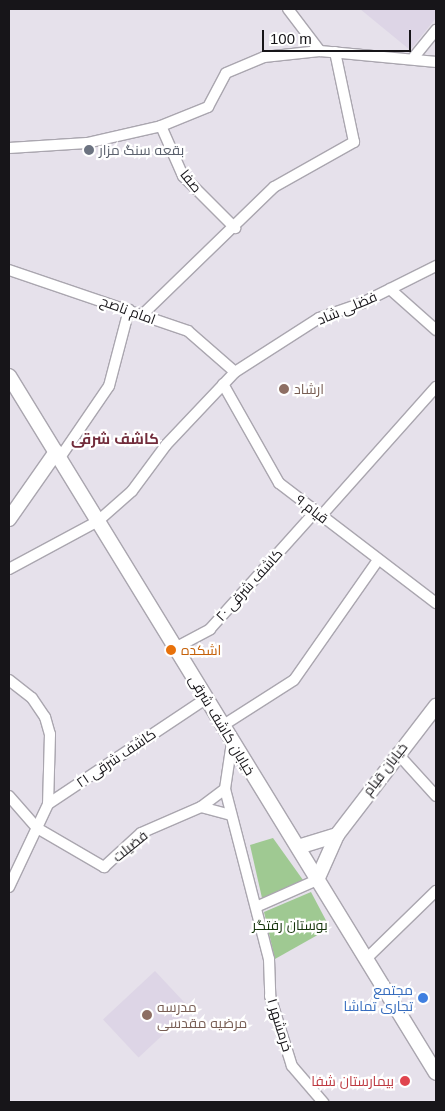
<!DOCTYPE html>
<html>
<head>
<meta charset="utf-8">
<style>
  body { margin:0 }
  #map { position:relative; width:445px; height:1111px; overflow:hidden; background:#e6e1eb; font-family:Helvetica,Cairo,sans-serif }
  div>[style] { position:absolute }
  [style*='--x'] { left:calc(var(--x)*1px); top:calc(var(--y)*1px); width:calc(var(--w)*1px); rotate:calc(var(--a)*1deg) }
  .built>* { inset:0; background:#ddd5e6; transform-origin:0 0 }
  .green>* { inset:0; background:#9fc992 }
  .roads { filter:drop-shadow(1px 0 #aaa6af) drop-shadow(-1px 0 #aaa6af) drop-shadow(0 1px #aaa6af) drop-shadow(0 -1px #aaa6af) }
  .minor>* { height:10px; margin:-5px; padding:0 5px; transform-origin:5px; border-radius:5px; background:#fff }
  .secondary>* { height:14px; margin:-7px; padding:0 7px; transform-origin:7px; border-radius:7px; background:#fff }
  .dots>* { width:14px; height:14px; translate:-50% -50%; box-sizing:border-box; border:2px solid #fff; border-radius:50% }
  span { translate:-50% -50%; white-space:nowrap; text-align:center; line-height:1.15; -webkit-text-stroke:4.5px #fff; paint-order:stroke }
  .worship-label { font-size:14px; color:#5b616d }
  .left { translate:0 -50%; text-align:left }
  .street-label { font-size:14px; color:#171519 }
  .education-label { font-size:14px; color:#785e54 }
  .food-label { font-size:14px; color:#c56008 }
  .park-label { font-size:14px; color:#15340b }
  .shop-label { font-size:14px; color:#366cbe }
  .right { translate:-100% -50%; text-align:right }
  .health-label { font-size:14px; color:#be3a42 }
  .neighbourhood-label { font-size:15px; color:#722c3b; font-weight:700 }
  .frame { position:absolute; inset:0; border:10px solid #171519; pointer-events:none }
  .scale { position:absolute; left:262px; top:30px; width:149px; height:22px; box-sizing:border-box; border:2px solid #171519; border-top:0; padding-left:6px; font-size:15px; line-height:18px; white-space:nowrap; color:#171519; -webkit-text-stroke:4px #fff; paint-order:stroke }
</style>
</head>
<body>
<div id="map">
  <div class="built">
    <div style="clip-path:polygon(360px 9px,436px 9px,436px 18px,410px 50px)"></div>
    <div style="left:155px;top:971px;width:52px;height:71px;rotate:47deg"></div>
  </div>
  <div class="green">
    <div style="clip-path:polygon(273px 838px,303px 880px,262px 898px,250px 845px)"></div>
    <div style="clip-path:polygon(311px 892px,330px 928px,275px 959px,264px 912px)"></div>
  </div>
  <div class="roads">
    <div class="minor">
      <div style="--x:288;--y:9;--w:53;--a:52.7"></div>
      <div style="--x:414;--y:57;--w:35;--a:-51"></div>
      <div style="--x:161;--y:126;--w:55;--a:66.3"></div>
      <div style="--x:183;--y:176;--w:74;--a:45"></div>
      <div style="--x:9;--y:148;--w:78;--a:-3.7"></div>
      <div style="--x:87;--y:143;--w:76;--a:-12.9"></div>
      <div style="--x:161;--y:126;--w:51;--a:-22"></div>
      <div style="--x:208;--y:107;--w:38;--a:-62"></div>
      <div style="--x:226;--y:73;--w:41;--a:-22.8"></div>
      <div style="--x:264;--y:57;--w:56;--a:-6.1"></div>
      <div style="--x:320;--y:51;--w:117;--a:5.4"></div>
      <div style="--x:9;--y:270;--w:189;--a:18.8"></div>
      <div style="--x:188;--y:331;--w:62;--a:41.1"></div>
      <div style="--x:390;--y:289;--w:62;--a:41.7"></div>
      <div style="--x:142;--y:315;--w:184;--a:-44.1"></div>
      <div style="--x:274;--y:187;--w:92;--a:-29.4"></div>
      <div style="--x:354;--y:142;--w:92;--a:-101.9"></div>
      <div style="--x:223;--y:384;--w:114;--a:60.5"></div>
      <div style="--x:279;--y:483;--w:198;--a:37.4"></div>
      <div style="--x:59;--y:459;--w:88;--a:-55.6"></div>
      <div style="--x:109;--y:386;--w:79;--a:-75.3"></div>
      <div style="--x:321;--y:516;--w:173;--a:-48.3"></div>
      <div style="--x:9;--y:569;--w:101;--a:-28.3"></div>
      <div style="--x:98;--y:521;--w:45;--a:-41.4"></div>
      <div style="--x:132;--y:491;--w:57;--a:-53.5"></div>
      <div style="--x:166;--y:445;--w:100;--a:-46.6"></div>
      <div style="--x:235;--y:372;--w:100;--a:-32.7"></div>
      <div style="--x:319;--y:318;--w:46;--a:-19.2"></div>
      <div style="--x:362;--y:303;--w:83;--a:-26.6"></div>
      <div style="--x:175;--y:648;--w:40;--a:-28"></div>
      <div style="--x:210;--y:629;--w:157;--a:-48.1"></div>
      <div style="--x:9;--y:680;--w:29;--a:38"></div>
      <div style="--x:32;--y:698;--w:23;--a:56"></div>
      <div style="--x:45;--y:717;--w:18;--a:74"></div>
      <div style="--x:50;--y:734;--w:70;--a:91.6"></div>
      <div style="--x:222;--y:726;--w:85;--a:-32.6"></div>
      <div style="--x:294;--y:680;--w:146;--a:-55"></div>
      <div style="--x:232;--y:742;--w:48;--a:98.5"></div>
      <div style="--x:225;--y:789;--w:176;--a:75.5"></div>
      <div style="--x:269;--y:959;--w:37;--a:88"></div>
      <div style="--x:270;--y:996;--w:73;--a:72.6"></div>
      <div style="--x:292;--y:1066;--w:48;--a:49.3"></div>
      <div style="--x:397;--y:753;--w:58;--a:47.8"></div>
      <div style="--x:9;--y:796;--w:43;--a:48.8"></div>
      <div style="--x:37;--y:828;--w:78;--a:30.2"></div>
      <div style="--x:104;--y:867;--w:50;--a:-42.6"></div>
      <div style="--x:141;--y:833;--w:65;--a:-23.4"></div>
      <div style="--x:201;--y:807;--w:30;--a:-37"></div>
      <div style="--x:201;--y:807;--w:30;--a:15"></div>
      <div style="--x:9;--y:887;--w:92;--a:-64.8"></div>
      <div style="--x:48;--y:804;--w:191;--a:-33.7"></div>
      <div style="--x:256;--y:907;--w:67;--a:-23.9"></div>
      <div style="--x:366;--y:959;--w:98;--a:-44.2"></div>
    </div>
    <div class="secondary">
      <div style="--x:9;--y:376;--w:817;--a:58.51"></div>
      <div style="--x:9;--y:519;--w:82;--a:-55"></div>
      <div style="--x:298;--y:847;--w:41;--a:-17.1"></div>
      <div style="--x:317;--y:880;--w:49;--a:-66"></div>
      <div style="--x:337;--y:835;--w:163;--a:-52.5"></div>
    </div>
  </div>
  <div class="dots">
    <div style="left:89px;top:150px;background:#6b7280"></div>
    <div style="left:284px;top:389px;background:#8d6e63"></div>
    <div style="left:171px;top:650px;background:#e8710a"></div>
    <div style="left:423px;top:998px;background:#3f7fe0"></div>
    <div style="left:147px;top:1015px;background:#8d6e63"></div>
    <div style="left:405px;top:1081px;background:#e0444e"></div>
  </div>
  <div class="worship-label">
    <span class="left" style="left:99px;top:150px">بقعه سنگ مزار</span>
  </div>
  <div class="street-label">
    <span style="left:191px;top:181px;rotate:51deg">صفا</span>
    <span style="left:347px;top:308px;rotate:-23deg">فضلی شاد</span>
    <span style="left:128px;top:310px;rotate:20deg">امام ناصح</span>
    <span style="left:312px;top:509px;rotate:38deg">قیام ۹</span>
    <span style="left:249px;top:585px;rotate:-48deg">کاشف شرقی ۲۰</span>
    <span style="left:222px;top:725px;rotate:59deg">خیابان کاشف شرقی</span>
    <span style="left:116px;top:758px;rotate:-34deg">کاشف شرقی ۲۱</span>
    <span style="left:385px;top:769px;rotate:-52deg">خیابان قیام</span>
    <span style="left:130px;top:846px;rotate:-39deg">فضیلت</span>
    <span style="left:280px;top:1025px;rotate:73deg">خرمشهر ۱</span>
  </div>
  <div class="education-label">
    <span class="left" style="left:294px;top:389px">ارشاد</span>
    <span class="left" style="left:157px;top:1015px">مدرسه<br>مرضیه مقدسی</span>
  </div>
  <div class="food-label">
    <span class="left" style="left:181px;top:650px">اشکده</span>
  </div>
  <div class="park-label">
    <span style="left:290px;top:925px">بوستان رفتگر</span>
  </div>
  <div class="shop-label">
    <span class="right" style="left:413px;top:998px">مجتمع<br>تجاری تماشا</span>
  </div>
  <div class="health-label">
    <span class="right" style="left:394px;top:1081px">بیمارستان شفا</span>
  </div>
  <div class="neighbourhood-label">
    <span style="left:115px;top:439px">کاشف شرقی</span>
  </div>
  <div class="frame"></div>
  <div class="scale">100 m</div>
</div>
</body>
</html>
